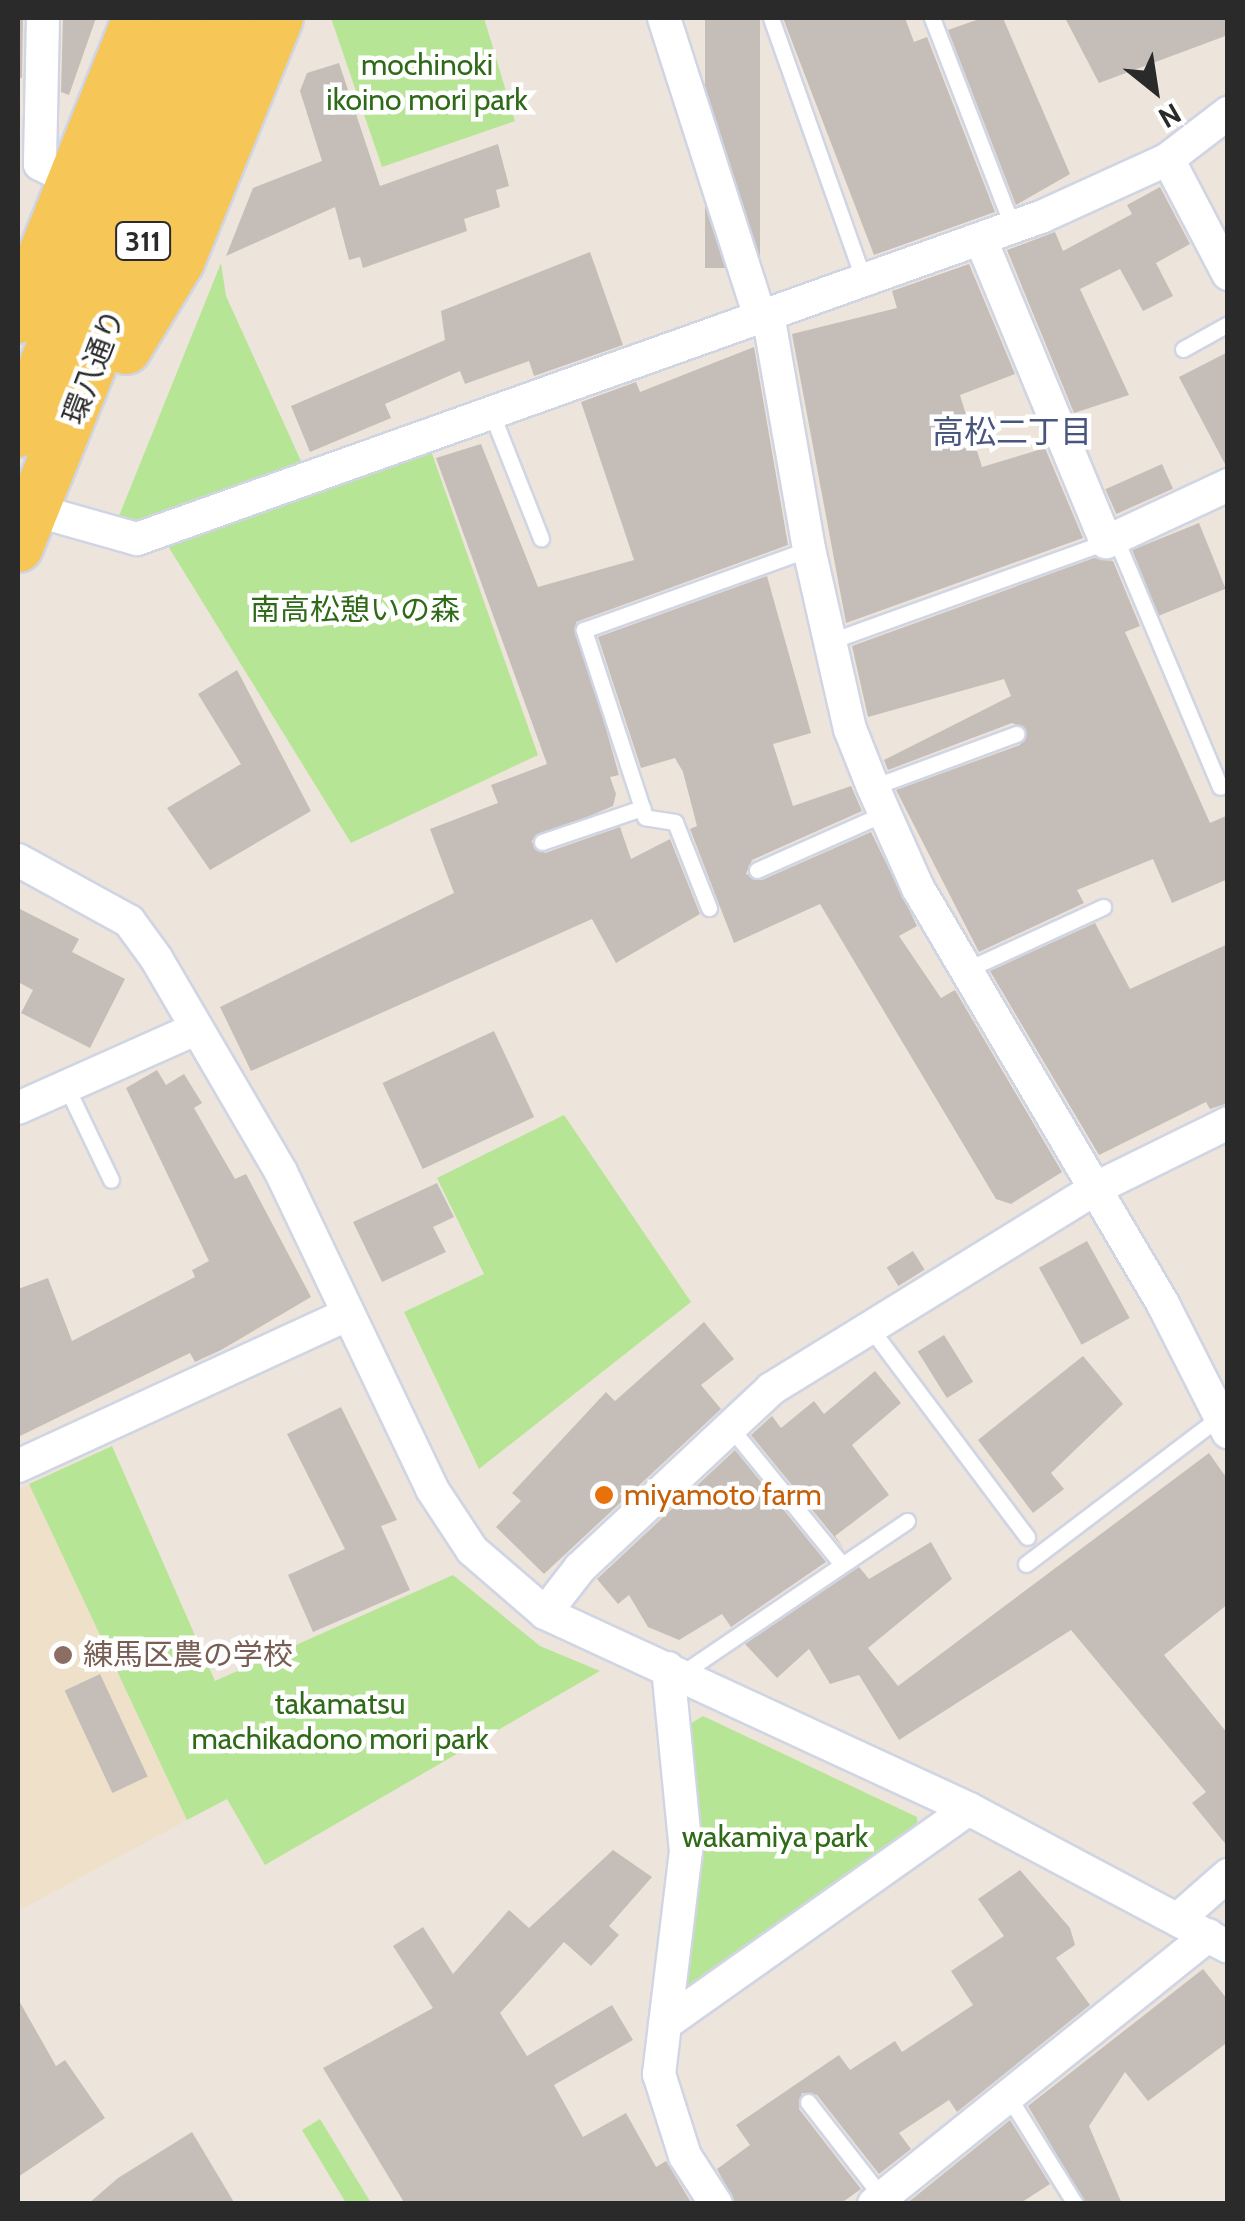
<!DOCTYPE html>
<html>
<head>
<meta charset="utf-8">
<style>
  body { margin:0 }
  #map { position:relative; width:1245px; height:2221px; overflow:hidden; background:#ede4db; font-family:Cabin,"Noto Sans JP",sans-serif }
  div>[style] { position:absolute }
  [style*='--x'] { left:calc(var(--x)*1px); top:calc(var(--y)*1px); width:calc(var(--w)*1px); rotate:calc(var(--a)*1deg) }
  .education>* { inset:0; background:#efe0ca }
  .green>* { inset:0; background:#b6e695 }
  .building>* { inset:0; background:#c5beb8; transform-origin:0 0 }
  .roads { filter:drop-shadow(2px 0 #d0d5e4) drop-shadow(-2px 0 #d0d5e4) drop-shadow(0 2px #d0d5e4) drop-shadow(0 -2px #d0d5e4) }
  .service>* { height:15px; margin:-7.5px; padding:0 7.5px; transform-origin:7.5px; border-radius:7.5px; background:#fff }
  .minor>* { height:32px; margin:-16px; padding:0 16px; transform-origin:16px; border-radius:16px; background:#fff }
  .primary>* { height:50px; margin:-25px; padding:0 25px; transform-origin:25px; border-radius:25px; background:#f6c656 }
  .dots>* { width:28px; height:28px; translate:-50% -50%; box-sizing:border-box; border:5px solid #fff; border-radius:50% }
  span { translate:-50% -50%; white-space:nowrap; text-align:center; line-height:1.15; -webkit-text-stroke:9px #fff; paint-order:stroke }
  .shield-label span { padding:2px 8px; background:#fff; border:2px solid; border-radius:8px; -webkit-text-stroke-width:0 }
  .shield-label { font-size:28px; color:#2a2a2a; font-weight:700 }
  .park-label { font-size:30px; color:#2e6a17 }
  .street-label { font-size:30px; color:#2a2a2a }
  .food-label { font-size:30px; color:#c56008 }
  .left { translate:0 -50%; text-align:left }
  .education-label { font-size:30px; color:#785e54 }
  .neighbourhood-label { font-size:32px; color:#48557d }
  .frame { position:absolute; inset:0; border:20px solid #2a2a2a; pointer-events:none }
  .north { position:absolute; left:1105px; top:40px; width:100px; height:100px; -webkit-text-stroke:8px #fff; paint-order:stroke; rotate:150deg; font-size:28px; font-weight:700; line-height:40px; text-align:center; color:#2a2a2a }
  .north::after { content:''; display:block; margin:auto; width:35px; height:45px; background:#2a2a2a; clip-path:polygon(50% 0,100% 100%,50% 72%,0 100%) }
</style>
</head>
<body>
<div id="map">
  <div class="education">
    <div style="clip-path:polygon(29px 1484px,187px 1820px,18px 1911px,18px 1489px)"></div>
  </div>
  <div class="green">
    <div style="clip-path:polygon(331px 18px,484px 18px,515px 121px,382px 167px)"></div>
    <div style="clip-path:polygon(221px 263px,226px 296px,301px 461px,133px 528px,119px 516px)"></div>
    <div style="clip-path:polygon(430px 448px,538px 755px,351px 843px,168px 546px)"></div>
    <div style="clip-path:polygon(564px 1115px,691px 1302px,479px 1469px,404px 1312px,484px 1274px,437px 1178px)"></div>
    <div style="clip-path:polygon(112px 1446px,215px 1681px,453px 1575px,540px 1646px,600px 1671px,265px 1865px,227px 1799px,187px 1820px,29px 1484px)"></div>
    <div style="clip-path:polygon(703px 1716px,917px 1817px,918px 1833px,696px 1990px,682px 1983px,690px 1724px)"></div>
    <div style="clip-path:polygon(320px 2119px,371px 2203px,346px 2203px,302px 2130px)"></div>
  </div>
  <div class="building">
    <div style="clip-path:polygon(18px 18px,23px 18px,22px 78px,18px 77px)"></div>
    <div style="clip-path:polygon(63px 18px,96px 18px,69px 95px,61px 92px)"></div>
    <div style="left:705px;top:18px;width:55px;height:250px"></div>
    <div style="clip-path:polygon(783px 18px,905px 18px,914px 42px,927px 37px,995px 212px,874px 255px)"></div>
    <div style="clip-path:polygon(982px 18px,1003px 18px,1070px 174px,1016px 205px,948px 30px)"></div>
    <div style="clip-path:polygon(1065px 18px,1228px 18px,1228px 35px,1099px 83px)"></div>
    <div style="clip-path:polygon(339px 63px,380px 186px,498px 144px,509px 186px,496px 190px,500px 207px,464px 219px,467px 231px,363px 268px,360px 257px,349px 260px,335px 207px,226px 256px,253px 188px,322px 161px,300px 91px,307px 73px)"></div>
    <div style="clip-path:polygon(1160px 187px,1190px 244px,1156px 263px,1173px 296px,1143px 311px,1120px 269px,1080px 289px,1129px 395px,1074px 413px,1007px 250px,1055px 232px,1063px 251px,1132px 214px,1127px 205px)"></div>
    <div style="clip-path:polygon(590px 252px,623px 345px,534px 376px,529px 361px,465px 384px,460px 371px,385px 404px,391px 418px,310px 452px,291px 406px,445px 340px,441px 311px)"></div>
    <div style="clip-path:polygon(969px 264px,1015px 374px,960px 395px,982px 467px,1045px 448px,1083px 538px,846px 623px,792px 334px,897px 308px,892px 291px)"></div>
    <div style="clip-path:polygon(754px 347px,788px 545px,576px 622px,619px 775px,610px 777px,616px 794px,613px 806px,531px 841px,545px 853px,620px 827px,631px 859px,670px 839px,700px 914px,616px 963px,592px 919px,251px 1071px,220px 1007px,454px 893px,430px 829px,498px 803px,491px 785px,547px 764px,436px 458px,481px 444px,538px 587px,634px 560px,581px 402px,636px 382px,640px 392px)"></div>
    <div style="clip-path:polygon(1228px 352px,1228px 465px,1226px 466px,1179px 377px)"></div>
    <div style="left:1162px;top:464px;width:27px;height:62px;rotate:66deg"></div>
    <div style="left:1199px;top:523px;width:71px;height:72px;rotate:68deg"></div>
    <div style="clip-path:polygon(1094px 558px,1113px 561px,1140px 626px,1125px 632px,1210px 823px,1228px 815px,1228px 879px,1172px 903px,1153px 859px,1077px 890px,1084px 903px,979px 952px,896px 790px,1020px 745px,1026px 729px,1012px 723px,888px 770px,884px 760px,1011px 696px,1004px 679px,868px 717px,852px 646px)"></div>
    <div style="clip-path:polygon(767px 576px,811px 733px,773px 744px,793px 806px,851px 786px,862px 811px,752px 860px,746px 874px,762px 880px,871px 832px,917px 926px,899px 936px,941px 998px,955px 990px,1062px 1172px,1011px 1204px,996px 1199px,820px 904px,734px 943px,690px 829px,697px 826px,683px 772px,675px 758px,641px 768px,598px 637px)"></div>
    <div style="clip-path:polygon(237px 670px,311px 811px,210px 870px,167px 808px,241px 764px,198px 694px)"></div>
    <div style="clip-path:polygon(18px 908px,79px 939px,72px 952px,125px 979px,90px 1048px,21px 1013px,33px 990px,18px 982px)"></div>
    <div style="clip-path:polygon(1095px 923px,1130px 989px,1228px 944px,1228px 1103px,1210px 1109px,1206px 1102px,1099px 1155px,990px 971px)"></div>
    <div style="left:494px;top:1031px;width:95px;height:123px;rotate:65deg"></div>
    <div style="clip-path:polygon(157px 1070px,166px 1085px,184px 1074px,202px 1103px,194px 1108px,235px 1179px,246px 1174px,311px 1297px,221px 1350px,195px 1362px,190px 1353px,18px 1437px,18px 1289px,48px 1278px,72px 1341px,195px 1277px,192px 1270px,209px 1261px,126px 1088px)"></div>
    <div style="clip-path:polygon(437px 1183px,454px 1217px,433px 1227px,446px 1252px,382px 1282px,353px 1222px)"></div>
    <div style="left:1087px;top:1241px;width:88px;height:55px;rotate:61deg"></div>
    <div style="left:913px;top:1251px;width:22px;height:31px;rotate:58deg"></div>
    <div style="clip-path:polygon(704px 1322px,734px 1359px,701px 1385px,721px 1409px,544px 1574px,496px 1527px,521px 1501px,512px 1493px,606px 1392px,615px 1401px)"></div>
    <div style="left:944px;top:1335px;width:55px;height:31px;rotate:58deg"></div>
    <div style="clip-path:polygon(1083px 1356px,1123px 1404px,1051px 1473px,1064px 1489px,1033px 1513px,978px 1440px)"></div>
    <div style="clip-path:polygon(875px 1371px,901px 1403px,852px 1445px,889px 1495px,835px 1536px,845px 1550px,751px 1435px,772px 1416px,781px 1428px,814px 1401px,824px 1414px)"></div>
    <div style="clip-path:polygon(341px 1407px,397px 1520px,381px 1526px,410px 1590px,313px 1632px,288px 1575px,345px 1549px,287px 1434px)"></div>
    <div style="clip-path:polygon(735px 1450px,826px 1562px,731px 1627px,722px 1614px,679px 1640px,648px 1627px,629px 1595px,618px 1604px,597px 1579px)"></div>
    <div style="clip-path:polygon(1209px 1453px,1228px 1480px,1228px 1604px,1164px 1655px,1228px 1734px,1228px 1847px,1192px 1803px,1206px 1792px,1071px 1630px,899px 1740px,859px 1675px,830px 1684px,809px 1649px,777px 1678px,745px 1644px,859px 1567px,869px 1579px,931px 1542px,952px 1579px,868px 1648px,898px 1686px)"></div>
    <div style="left:100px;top:1674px;width:113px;height:39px;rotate:65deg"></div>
    <div style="clip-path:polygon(613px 1850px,652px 1877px,609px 1926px,619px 1935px,591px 1966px,564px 1942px,500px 2013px,527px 2056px,612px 2005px,633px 2040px,554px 2085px,583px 2137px,626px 2113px,656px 2167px,666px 2161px,692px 2204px,405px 2204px,323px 2068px,433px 2008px,393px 1946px,423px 1927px,453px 1974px,509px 1910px,529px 1928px)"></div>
    <div style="clip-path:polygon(1020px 1870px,1070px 1928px,1075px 1945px,1056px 1958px,1090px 2005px,957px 2112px,949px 2100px,899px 2133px,911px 2149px,879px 2174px,817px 2095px,802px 2093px,799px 2109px,861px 2189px,840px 2204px,736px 2204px,717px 2169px,750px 2145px,736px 2125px,839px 2055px,850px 2070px,895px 2041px,902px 2052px,973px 2005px,951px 1971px,1004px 1936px,978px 1899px)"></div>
    <div style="clip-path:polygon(1203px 1969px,1228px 2000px,1228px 2042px,1148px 2101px,1125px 2072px,1089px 2126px,1122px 2204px,1086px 2204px,1028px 2106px)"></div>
    <div style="clip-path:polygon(18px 1999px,56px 2066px,65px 2060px,105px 2118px,18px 2177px)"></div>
    <div style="clip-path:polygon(1010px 2120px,1050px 2184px,1019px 2204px,906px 2204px)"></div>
    <div style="clip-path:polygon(192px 2132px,235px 2204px,88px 2204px,118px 2178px)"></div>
  </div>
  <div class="roads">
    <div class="service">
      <div style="--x:771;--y:18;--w:278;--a:70.5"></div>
      <div style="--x:932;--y:18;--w:225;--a:68.9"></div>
      <div style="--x:1183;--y:349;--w:51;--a:-29.1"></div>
      <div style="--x:491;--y:412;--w:136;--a:68.4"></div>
      <div style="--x:1115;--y:537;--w:271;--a:67.2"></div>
      <div style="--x:831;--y:641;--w:292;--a:-19.8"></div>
      <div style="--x:873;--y:787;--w:153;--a:-20.3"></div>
      <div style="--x:542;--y:842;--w:106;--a:-18.8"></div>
      <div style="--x:757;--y:870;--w:140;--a:-24"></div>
      <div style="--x:709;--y:908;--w:92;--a:-111.6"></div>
      <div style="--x:675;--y:822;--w:30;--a:-171"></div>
      <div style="--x:645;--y:817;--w:197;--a:-108.1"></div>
      <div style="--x:584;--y:630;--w:239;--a:-19.8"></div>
      <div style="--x:966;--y:970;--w:151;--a:-24.7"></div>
      <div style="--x:66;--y:1086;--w:104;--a:64.4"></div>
      <div style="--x:871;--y:1329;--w:260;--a:53.1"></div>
      <div style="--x:730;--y:1427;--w:176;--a:50.8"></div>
      <div style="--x:1026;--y:1564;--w:243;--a:-37.2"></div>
      <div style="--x:681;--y:1674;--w:273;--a:-34.1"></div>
      <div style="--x:1010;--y:2099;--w:123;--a:58.2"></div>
      <div style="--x:808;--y:2102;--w:120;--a:52.1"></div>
    </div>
    <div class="minor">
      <div style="--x:43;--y:18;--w:146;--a:91.2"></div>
      <div style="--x:40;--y:164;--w:37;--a:26"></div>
      <div style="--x:664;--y:18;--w:314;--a:72.2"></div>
      <div style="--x:1168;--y:159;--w:130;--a:62.4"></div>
      <div style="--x:981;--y:240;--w:327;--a:67.5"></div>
      <div style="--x:1106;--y:542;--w:135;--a:-25"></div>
      <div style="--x:768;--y:314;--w:239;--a:80.1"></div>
      <div style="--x:809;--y:549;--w:185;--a:77.2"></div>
      <div style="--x:850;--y:729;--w:62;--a:68.4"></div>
      <div style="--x:873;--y:787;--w:111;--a:66"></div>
      <div style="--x:918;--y:888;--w:483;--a:59.5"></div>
      <div style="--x:1163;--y:1304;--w:144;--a:63.1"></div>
      <div style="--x:34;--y:510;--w:107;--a:15.7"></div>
      <div style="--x:137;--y:539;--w:960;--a:-19.61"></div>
      <div style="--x:1041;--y:217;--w:140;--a:-24.5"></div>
      <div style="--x:1168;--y:159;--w:76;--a:-37.5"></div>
      <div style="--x:18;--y:860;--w:127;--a:28.8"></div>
      <div style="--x:129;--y:921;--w:46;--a:53.9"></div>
      <div style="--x:156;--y:958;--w:248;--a:59.7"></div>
      <div style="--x:281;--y:1172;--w:351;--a:64.5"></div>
      <div style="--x:432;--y:1489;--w:73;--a:56.7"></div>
      <div style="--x:472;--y:1550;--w:96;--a:40.8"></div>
      <div style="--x:545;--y:1613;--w:467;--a:24.8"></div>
      <div style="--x:969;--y:1809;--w:293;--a:28"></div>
      <div style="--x:18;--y:1108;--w:192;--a:-24"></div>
      <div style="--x:18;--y:1466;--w:363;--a:-24.7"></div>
      <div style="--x:545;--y:1613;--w:57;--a:-52.1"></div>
      <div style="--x:580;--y:1568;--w:262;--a:-43.1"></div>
      <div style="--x:771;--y:1389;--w:382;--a:-31.7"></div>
      <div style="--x:1096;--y:1188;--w:147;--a:-26.2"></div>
      <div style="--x:668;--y:1668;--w:184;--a:84.4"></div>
      <div style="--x:686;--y:1851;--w:225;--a:96.9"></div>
      <div style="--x:659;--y:2074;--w:86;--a:72.4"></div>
      <div style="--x:685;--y:2156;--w:57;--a:57.1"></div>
      <div style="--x:1178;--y:1919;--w:67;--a:-41.3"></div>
      <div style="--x:665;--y:2024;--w:372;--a:-35.3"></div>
      <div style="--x:874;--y:2204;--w:429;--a:-38.8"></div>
    </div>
    <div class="primary">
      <div style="--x:18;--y:318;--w:323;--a:-68.2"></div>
      <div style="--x:126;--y:349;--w:102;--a:-58.7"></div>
      <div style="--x:179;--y:262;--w:263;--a:-67.9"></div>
      <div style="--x:18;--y:432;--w:445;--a:-68.4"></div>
      <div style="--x:18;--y:547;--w:570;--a:-68.07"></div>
    </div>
  </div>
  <div class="dots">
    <div style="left:604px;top:1495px;background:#e8710a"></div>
    <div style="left:63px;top:1655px;background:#8d6e63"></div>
  </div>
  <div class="shield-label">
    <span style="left:143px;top:241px">311</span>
  </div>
  <div class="park-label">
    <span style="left:427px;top:82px">mochinoki<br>ikoino mori park</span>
    <span style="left:355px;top:610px">南高松憩いの森</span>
    <span style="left:340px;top:1721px">takamatsu<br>machikadono mori park</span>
    <span style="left:775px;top:1837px">wakamiya park</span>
  </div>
  <div class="street-label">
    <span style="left:94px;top:367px;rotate:-69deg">環八通り</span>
  </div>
  <div class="food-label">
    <span class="left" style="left:624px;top:1495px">miyamoto farm</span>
  </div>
  <div class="education-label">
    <span class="left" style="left:83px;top:1655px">練馬区農の学校</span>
  </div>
  <div class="neighbourhood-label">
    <span style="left:1012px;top:432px">高松二丁目</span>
  </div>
  <div class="frame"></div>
  <div class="north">N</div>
</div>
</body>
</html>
